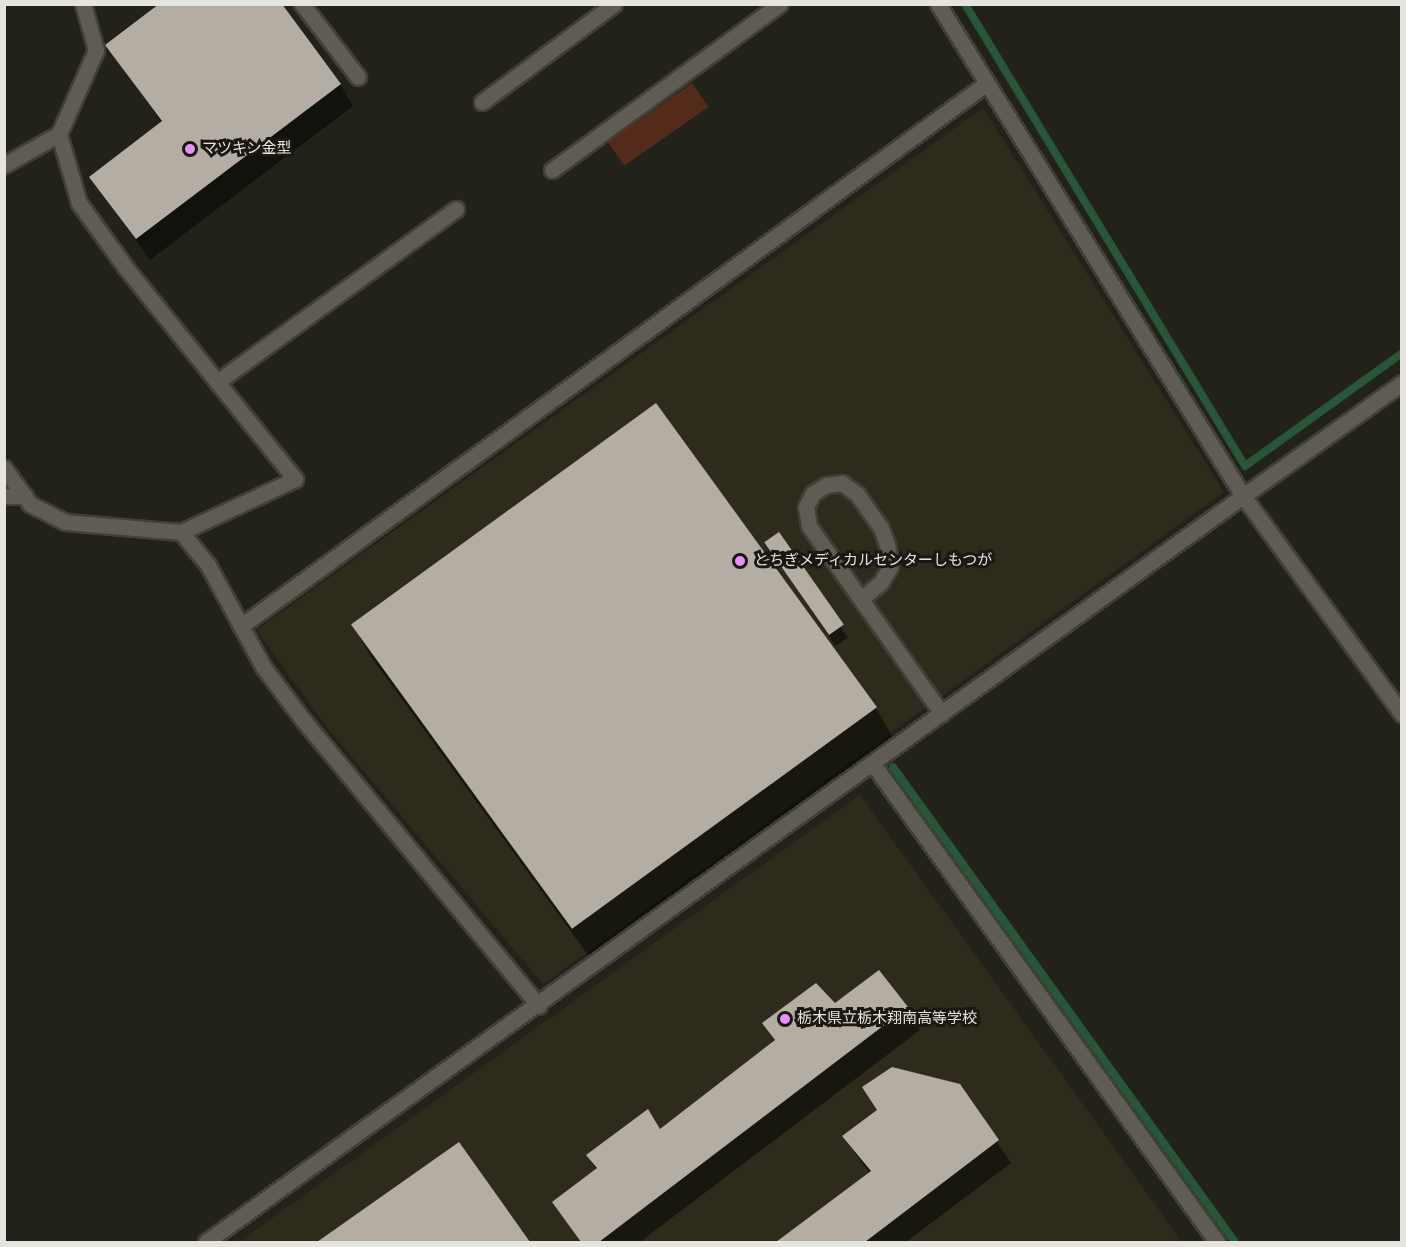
<!DOCTYPE html>
<html>
<head>
<meta charset="utf-8">
<style>
  body { margin:0 }
  #map { position:relative; width:1406px; height:1247px; overflow:hidden; background:#23221a; font-family:Rubik,"Noto Sans JP",sans-serif }
  div>[style] { position:absolute }
  [style*='--x'] { left:calc(var(--x)*1px); top:calc(var(--y)*1px); width:calc(var(--w)*1px); rotate:calc(var(--a)*1deg) }
  .built>* { inset:0; background:#2e2b1d }
  .green>* { inset:0; background:#542b1b; transform-origin:0 0 }
  .shadow>* { inset:0; background:#0007; transform-origin:0 0 }
  .stream>* { height:8px; margin:-4px; padding:0 4px; transform-origin:4px; border-radius:4px; background:#275738 }
  .building>* { inset:0; background:#b4ada4; transform-origin:0 0 }
  .roads { filter:drop-shadow(2px 0 #413f39) drop-shadow(-2px 0 #413f39) drop-shadow(0 2px #413f39) drop-shadow(0 -2px #413f39) }
  .service>* { height:15px; margin:-7.5px; padding:0 7.5px; transform-origin:7.5px; border-radius:7.5px; background:#5e5c53 }
  .minor>* { height:15px; margin:-7.5px; padding:0 7.5px; transform-origin:7.5px; border-radius:7.5px; background:#5e5c53 }
  .tertiary>* { height:15px; margin:-7.5px; padding:0 7.5px; transform-origin:7.5px; border-radius:7.5px; background:#5e5c53 }
  .dots>* { width:16px; height:16px; translate:-50% -50%; box-sizing:border-box; border:3px solid #1a1811; border-radius:50% }
  span { translate:-50% -50%; white-space:nowrap; text-align:center; line-height:1.15; -webkit-text-stroke:6px #1a1811; paint-order:stroke }
  .poi-label { font-size:15px; color:#e5e4df }
  .left { translate:0 -50%; text-align:left }
  .frame { position:absolute; inset:0; border:6px solid #e5e4df; pointer-events:none }
</style>
</head>
<body>
<div id="map">
  <div class="built">
    <div style="clip-path:polygon(983px 108px,1224px 492px,543px 984px,326px 726px,256px 630px)"></div>
    <div style="clip-path:polygon(860px 795px,1182px 1242px,239px 1242px)"></div>
  </div>
  <div class="green">
    <div style="left:692px;top:83px;width:29px;height:103px;rotate:55deg"></div>
  </div>
  <div class="shadow">
    <div style="clip-path:polygon(107px 46px,340px 84px,353px 106px,150px 260px,91px 178px,162px 123px)"></div>
    <div style="left:778px;top:534px;width:125px;height:15px;rotate:56deg"></div>
    <div style="clip-path:polygon(353px 625px,876px 708px,894px 739px,591px 959px,371px 657px)"></div>
    <div style="clip-path:polygon(879px 972px,920px 1030px,640px 1242px,580px 1242px,554px 1202px,597px 1171px,588px 1156px,659px 1131px,775px 1042px,764px 1023px,835px 1005px)"></div>
    <div style="clip-path:polygon(959px 1085px,1011px 1163px,906px 1242px,778px 1242px,870px 1174px,844px 1137px)"></div>
    <div style="clip-path:polygon(458px 1144px,529px 1242px,320px 1242px)"></div>
  </div>
  <div class="stream">
    <div style="--x:965;--y:4;--w:540;--a:58.78"></div>
    <div style="--x:1245;--y:466;--w:193;--a:-35.7"></div>
    <div style="--x:893;--y:767;--w:585;--a:54.25"></div>
  </div>
  <div class="building">
    <div style="clip-path:polygon(159px 4px,282px 4px,341px 84px,136px 239px,89px 177px,162px 121px,105px 45px)"></div>
    <div style="left:656px;top:403px;width:376px;height:377px;rotate:54deg"></div>
    <div style="left:779px;top:532px;width:113px;height:18px;rotate:55deg"></div>
    <div style="clip-path:polygon(879px 970px,908px 1007px,599px 1242px,581px 1242px,552px 1202px,597px 1168px,586px 1155px,648px 1109px,660px 1129px,775px 1040px,762px 1023px,816px 983px,835px 1003px)"></div>
    <div style="clip-path:polygon(892px 1067px,960px 1084px,999px 1140px,865px 1242px,776px 1242px,871px 1171px,842px 1136px,877px 1110px,862px 1087px)"></div>
    <div style="clip-path:polygon(459px 1142px,530px 1242px,317px 1242px)"></div>
  </div>
  <div class="roads">
    <div class="service">
      <div style="--x:302;--y:4;--w:92;--a:52.5"></div>
      <div style="--x:217;--y:382;--w:295;--a:-35.9"></div>
      <div style="--x:861;--y:599;--w:26;--a:-40"></div>
      <div style="--x:881;--y:582;--w:17;--a:-59"></div>
      <div style="--x:890;--y:567;--w:23;--a:-97"></div>
      <div style="--x:887;--y:544;--w:17;--a:-111"></div>
      <div style="--x:881;--y:528;--w:42;--a:-125.2"></div>
      <div style="--x:857;--y:494;--w:19;--a:-144"></div>
      <div style="--x:842;--y:483;--w:16;--a:173"></div>
      <div style="--x:826;--y:485;--w:15;--a:148"></div>
      <div style="--x:813;--y:493;--w:16;--a:117"></div>
      <div style="--x:806;--y:507;--w:19;--a:81"></div>
      <div style="--x:809;--y:526;--w:230;--a:54.7"></div>
    </div>
    <div class="minor">
      <div style="--x:482;--y:102;--w:164;--a:-36.6"></div>
      <div style="--x:4;--y:165;--w:63;--a:-29.4"></div>
      <div style="--x:552;--y:170;--w:282;--a:-36.1"></div>
      <div style="--x:4;--y:468;--w:44;--a:54.2"></div>
      <div style="--x:30;--y:504;--w:39;--a:27"></div>
      <div style="--x:65;--y:522;--w:116;--a:4.9"></div>
      <div style="--x:181;--y:532;--w:126;--a:-24.9"></div>
      <div style="--x:295;--y:479;--w:270;--a:-128.7"></div>
      <div style="--x:126;--y:268;--w:80;--a:-125.9"></div>
      <div style="--x:79;--y:203;--w:72;--a:-106.2"></div>
      <div style="--x:59;--y:134;--w:92;--a:-66.2"></div>
      <div style="--x:96;--y:50;--w:48;--a:-105.8"></div>
      <div style="--x:4;--y:496;--w:21;--a:0"></div>
      <div style="--x:1243;--y:496;--w:195;--a:-35.4"></div>
      <div style="--x:181;--y:532;--w:43;--a:50.7"></div>
      <div style="--x:208;--y:565;--w:117;--a:61.5"></div>
      <div style="--x:264;--y:668;--w:66;--a:53"></div>
      <div style="--x:304;--y:721;--w:369;--a:50.5"></div>
      <div style="--x:241;--y:626;--w:923;--a:-36.05"></div>
      <div style="--x:873;--y:764;--w:589;--a:54.26"></div>
    </div>
    <div class="tertiary">
      <div style="--x:938;--y:4;--w:579;--a:58.2"></div>
      <div style="--x:1243;--y:496;--w:270;--a:53.9"></div>
      <div style="--x:206;--y:1242;--w:1277;--a:-35.73"></div>
    </div>
  </div>
  <div class="dots">
    <div style="left:190px;top:149px;background:#e88eff"></div>
    <div style="left:740px;top:561px;background:#e88eff"></div>
    <div style="left:785px;top:1019px;background:#e88eff"></div>
  </div>
  <div class="poi-label">
    <span class="left" style="left:202px;top:149px">マツキン金型</span>
    <span class="left" style="left:754px;top:561px">とちぎメディカルセンターしもつが</span>
    <span class="left" style="left:797px;top:1019px">栃木県立栃木翔南高等学校</span>
  </div>
  <div class="frame"></div>
</div>
</body>
</html>
